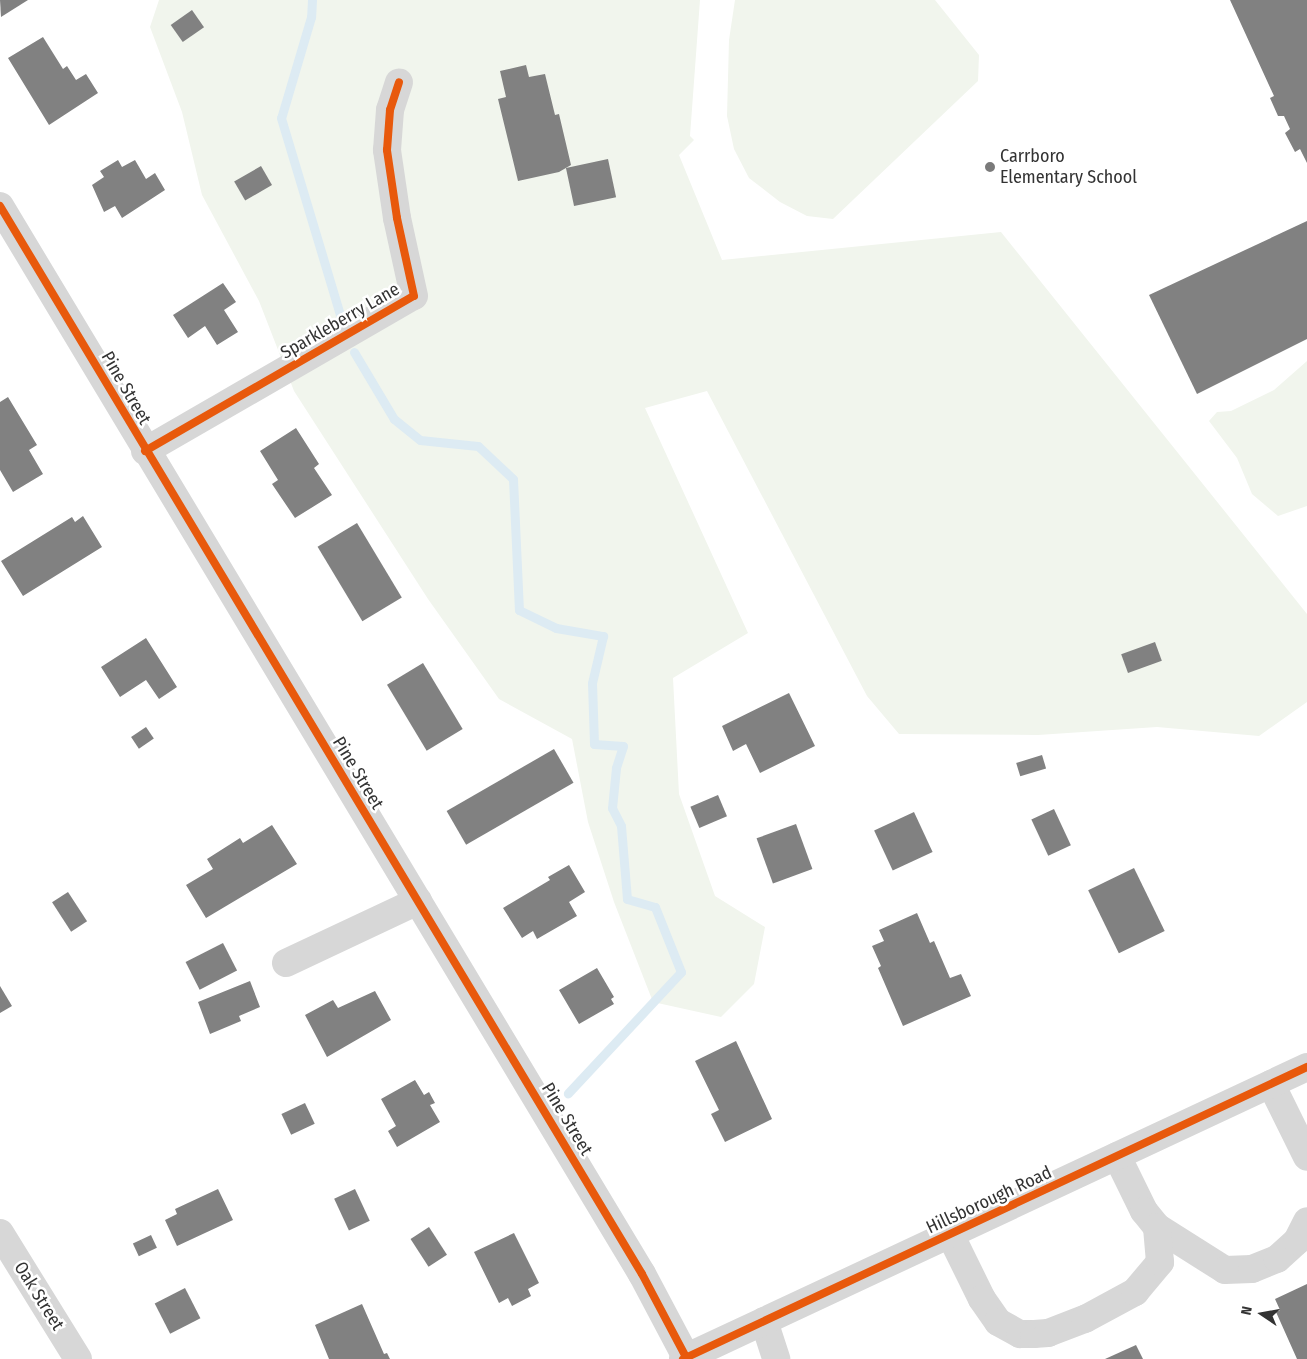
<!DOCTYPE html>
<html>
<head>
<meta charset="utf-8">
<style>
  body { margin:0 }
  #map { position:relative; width:1307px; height:1359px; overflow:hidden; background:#fff; font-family:"Fira Sans Condensed",sans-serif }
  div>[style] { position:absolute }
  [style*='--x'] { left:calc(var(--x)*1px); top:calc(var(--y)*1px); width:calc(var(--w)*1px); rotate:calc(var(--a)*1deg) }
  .green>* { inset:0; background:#f1f5ed }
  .stream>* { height:9px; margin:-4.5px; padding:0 4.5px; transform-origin:4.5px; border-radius:4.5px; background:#ddebf3 }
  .building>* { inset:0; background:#818181; transform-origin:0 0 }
  .minor>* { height:28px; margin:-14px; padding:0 14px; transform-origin:14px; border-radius:14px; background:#d7d7d7 }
  .cycleway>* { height:8px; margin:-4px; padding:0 4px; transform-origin:4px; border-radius:4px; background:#e8590c }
  .dots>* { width:14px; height:14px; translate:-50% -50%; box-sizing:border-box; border:2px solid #fff; border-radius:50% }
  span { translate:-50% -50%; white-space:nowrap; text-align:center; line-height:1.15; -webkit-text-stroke:5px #fff; paint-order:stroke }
  .poi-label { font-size:18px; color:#333 }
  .left { translate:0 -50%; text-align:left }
  .street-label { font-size:18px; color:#333 }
  .north { position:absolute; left:1237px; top:1289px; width:50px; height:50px; -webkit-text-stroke:4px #fff; paint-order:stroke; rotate:282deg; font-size:14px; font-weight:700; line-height:20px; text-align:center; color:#333 }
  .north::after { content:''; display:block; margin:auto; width:18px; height:22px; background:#333; clip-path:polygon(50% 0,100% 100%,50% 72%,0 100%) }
</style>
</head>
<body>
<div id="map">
  <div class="green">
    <div style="clip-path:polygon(159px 0,700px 0,690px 136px,694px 140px,679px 155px,722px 260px,1001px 232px,1307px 614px,1307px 702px,1259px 736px,1157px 727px,1038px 735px,899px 734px,867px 696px,707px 391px,645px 408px,748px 633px,673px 678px,679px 794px,715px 896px,765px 927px,754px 984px,721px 1017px,653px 1002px,614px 902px,588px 822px,572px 739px,499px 699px,428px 599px,294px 391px,259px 301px,202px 195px,182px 112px,150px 27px)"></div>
    <div style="clip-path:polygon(735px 0,935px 0,979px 55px,978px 81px,833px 219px,807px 216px,780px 202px,749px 178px,734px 149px,727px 116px,729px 40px)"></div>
    <div style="clip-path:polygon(1307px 361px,1307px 506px,1278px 516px,1252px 494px,1237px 458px,1209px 421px,1217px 412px,1231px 411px,1274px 390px)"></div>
  </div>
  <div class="stream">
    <div style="--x:312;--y:0;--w:17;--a:93"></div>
    <div style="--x:311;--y:17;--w:105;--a:106.5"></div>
    <div style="--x:281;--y:118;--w:209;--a:73.3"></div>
    <div style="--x:354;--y:352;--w:78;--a:59.2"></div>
    <div style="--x:394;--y:419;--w:33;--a:39"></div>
    <div style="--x:420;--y:440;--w:58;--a:5.9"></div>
    <div style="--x:478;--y:446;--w:48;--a:43.3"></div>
    <div style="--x:513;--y:479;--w:131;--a:87.4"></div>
    <div style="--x:519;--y:610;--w:41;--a:25.9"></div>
    <div style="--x:556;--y:628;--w:48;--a:9.7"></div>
    <div style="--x:603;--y:636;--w:48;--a:103.2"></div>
    <div style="--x:592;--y:683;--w:61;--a:88.1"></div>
    <div style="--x:594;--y:744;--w:29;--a:4"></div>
    <div style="--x:623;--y:746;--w:23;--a:108"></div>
    <div style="--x:616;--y:768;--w:40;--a:95.7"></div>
    <div style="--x:612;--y:808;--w:20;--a:63"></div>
    <div style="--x:621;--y:826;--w:73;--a:85.3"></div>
    <div style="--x:627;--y:899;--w:29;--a:16"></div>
    <div style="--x:655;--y:907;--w:70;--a:68.2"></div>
    <div style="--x:681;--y:972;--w:166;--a:133"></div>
  </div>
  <div class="building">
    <div style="clip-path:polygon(0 0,28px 0,1px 17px)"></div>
    <div style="clip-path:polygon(1230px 0,1307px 0,1307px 163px,1300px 149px,1295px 152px,1285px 133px,1290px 129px,1284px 116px,1278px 116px,1270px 98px,1274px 96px)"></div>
    <div style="left:192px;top:10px;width:21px;height:26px;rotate:55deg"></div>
    <div style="clip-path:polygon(43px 37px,63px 69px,67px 66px,76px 80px,86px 74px,98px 93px,49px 125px,8px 58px)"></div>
    <div style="clip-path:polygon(526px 65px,529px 77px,545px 74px,555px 115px,559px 114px,571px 165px,559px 172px,518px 181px,498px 99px,506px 97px,500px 71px)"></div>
    <div style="left:608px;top:159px;width:39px;height:43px;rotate:78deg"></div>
    <div style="clip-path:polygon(118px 160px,122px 167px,135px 160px,146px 179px,155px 173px,165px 190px,122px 218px,115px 206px,104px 212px,92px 185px,104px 177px,100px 171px)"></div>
    <div style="left:261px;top:166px;width:22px;height:31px;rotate:60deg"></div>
    <div style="clip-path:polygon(1307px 221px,1307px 339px,1197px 394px,1149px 295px)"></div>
    <div style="clip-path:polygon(223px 283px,236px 302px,224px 310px,238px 332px,217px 345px,205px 326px,188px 338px,173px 315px)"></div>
    <div style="clip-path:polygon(8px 397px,37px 445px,29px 450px,43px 474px,13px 492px,0 470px,0 402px)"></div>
    <div style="clip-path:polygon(296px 428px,319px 464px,314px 468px,332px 495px,295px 518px,272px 484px,278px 480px,260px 451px)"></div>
    <div style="clip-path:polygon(83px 516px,102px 547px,23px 596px,1px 561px,72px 517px,75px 522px)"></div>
    <div style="left:357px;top:523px;width:87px;height:46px;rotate:59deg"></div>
    <div style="clip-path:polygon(146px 638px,177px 687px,159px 699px,146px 680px,120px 697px,101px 667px)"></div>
    <div style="left:1155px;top:642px;width:20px;height:36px;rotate:70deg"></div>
    <div style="left:423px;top:663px;width:77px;height:42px;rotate:59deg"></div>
    <div style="clip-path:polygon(789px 693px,815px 746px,760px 773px,746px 744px,733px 751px,722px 726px)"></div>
    <div style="left:146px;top:727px;width:14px;height:18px;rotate:56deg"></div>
    <div style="left:554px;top:749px;width:39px;height:124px;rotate:60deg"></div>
    <div style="left:1042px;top:755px;width:14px;height:27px;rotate:73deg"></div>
    <div style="left:718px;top:795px;width:23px;height:30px;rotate:67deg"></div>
    <div style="left:1054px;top:809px;width:40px;height:25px;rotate:65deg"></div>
    <div style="left:914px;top:812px;width:44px;height:44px;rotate:65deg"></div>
    <div style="left:796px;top:824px;width:48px;height:42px;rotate:70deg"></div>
    <div style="clip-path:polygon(272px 825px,297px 864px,206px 918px,186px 885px,213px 869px,207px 859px,240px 838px,243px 843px)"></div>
    <div style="clip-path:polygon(569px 865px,585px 892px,569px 902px,577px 916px,537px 939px,533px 931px,522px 938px,503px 908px,550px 880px,548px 877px)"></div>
    <div style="left:1134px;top:868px;width:70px;height:51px;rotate:64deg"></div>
    <div style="left:68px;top:892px;width:35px;height:19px;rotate:57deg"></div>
    <div style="clip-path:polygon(917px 913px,930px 943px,934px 941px,950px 978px,961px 974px,971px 996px,903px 1026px,878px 968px,881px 966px,872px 946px,884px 941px,879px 930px)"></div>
    <div style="left:223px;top:943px;width:31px;height:42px;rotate:63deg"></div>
    <div style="clip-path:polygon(597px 968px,614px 997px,611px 999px,614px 1004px,579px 1024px,559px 990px)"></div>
    <div style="clip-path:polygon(250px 981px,260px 1007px,239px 1016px,241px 1021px,210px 1034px,198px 1002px)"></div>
    <div style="clip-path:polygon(0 986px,12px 1006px,0 1013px)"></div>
    <div style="clip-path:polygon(375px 991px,391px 1020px,327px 1057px,305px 1015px,333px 1000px,338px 1008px)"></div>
    <div style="clip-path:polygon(736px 1041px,772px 1119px,725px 1142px,711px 1114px,719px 1110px,695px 1061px)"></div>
    <div style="clip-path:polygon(415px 1080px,424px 1095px,429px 1092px,435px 1103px,430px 1105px,440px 1122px,397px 1147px,388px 1131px,396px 1126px,381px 1099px)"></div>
    <div style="left:305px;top:1103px;width:23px;height:26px;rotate:65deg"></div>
    <div style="clip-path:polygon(218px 1189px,233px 1220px,177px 1246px,165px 1220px,177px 1214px,175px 1209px)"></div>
    <div style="left:355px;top:1189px;width:35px;height:23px;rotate:65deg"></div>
    <div style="left:429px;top:1227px;width:33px;height:22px;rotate:57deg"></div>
    <div style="clip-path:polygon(514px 1233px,539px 1283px,528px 1289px,531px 1296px,512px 1306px,508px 1298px,499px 1303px,474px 1252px)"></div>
    <div style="left:151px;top:1235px;width:14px;height:20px;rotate:65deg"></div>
    <div style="clip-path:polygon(1307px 1284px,1307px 1359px,1297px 1359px,1276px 1312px,1280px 1310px,1275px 1299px)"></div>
    <div style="left:185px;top:1288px;width:34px;height:34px;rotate:63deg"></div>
    <div style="clip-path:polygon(362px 1304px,384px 1354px,387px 1353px,390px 1359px,329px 1359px,315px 1325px)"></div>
    <div style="clip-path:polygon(1136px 1345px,1143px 1359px,1105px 1359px)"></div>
  </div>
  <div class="minor">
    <div style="--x:0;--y:206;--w:1246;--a:58.99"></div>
    <div style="--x:642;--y:1274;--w:94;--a:62.1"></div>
    <div style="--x:145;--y:451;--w:310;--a:-30"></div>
    <div style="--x:414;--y:296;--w:80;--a:-102.3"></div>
    <div style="--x:397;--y:218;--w:69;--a:-98.4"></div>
    <div style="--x:387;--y:150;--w:40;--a:-85.7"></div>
    <div style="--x:390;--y:110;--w:29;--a:-72"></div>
    <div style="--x:286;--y:963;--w:146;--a:-25.2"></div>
    <div style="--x:1271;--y:1084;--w:81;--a:63.7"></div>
    <div style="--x:1117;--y:1156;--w:61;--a:63.9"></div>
    <div style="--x:1144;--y:1211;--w:21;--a:51"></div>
    <div style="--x:1157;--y:1227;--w:80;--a:32.3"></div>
    <div style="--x:1225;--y:1270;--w:27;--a:-2"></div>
    <div style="--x:1252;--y:1269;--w:27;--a:-22"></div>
    <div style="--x:1277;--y:1259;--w:27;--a:-42"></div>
    <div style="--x:1297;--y:1241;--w:22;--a:-63"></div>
    <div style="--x:0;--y:1233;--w:148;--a:58.2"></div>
    <div style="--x:950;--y:1234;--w:72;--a:63.8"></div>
    <div style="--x:982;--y:1299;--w:28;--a:55"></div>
    <div style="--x:998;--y:1322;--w:25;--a:29"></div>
    <div style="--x:1020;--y:1334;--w:14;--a:0"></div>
    <div style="--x:1034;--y:1334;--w:14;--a:-4"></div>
    <div style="--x:1048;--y:1333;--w:40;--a:-21"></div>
    <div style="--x:1085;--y:1319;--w:57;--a:-28.4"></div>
    <div style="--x:1135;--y:1292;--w:39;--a:-50"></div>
    <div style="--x:1160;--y:1262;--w:35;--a:-95"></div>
    <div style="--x:764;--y:1321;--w:40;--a:72"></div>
    <div style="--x:683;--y:1359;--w:689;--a:-25.08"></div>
  </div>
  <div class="cycleway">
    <div style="--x:0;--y:206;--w:1246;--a:58.99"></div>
    <div style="--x:642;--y:1274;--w:94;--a:62.1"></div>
    <div style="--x:145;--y:451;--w:310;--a:-30"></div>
    <div style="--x:414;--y:296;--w:80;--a:-102.3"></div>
    <div style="--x:397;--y:218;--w:69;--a:-98.4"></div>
    <div style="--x:387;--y:150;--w:40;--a:-85.7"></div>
    <div style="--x:390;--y:110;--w:29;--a:-72"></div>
    <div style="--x:683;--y:1359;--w:689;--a:-25.08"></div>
  </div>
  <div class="dots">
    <div style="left:990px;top:167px;background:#7a7a7a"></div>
  </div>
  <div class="poi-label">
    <span class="left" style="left:1000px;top:167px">Carrboro<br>Elementary School</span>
  </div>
  <div class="street-label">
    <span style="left:340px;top:321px;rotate:-30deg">Sparkleberry Lane</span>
    <span style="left:126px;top:388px;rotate:60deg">Pine Street</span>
    <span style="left:358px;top:773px;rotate:59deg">Pine Street</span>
    <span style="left:567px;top:1119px;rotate:59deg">Pine Street</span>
    <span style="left:989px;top:1200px;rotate:-25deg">Hillsborough Road</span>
    <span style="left:39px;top:1296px;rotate:58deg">Oak Street</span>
  </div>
  <div class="north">N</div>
</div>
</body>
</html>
